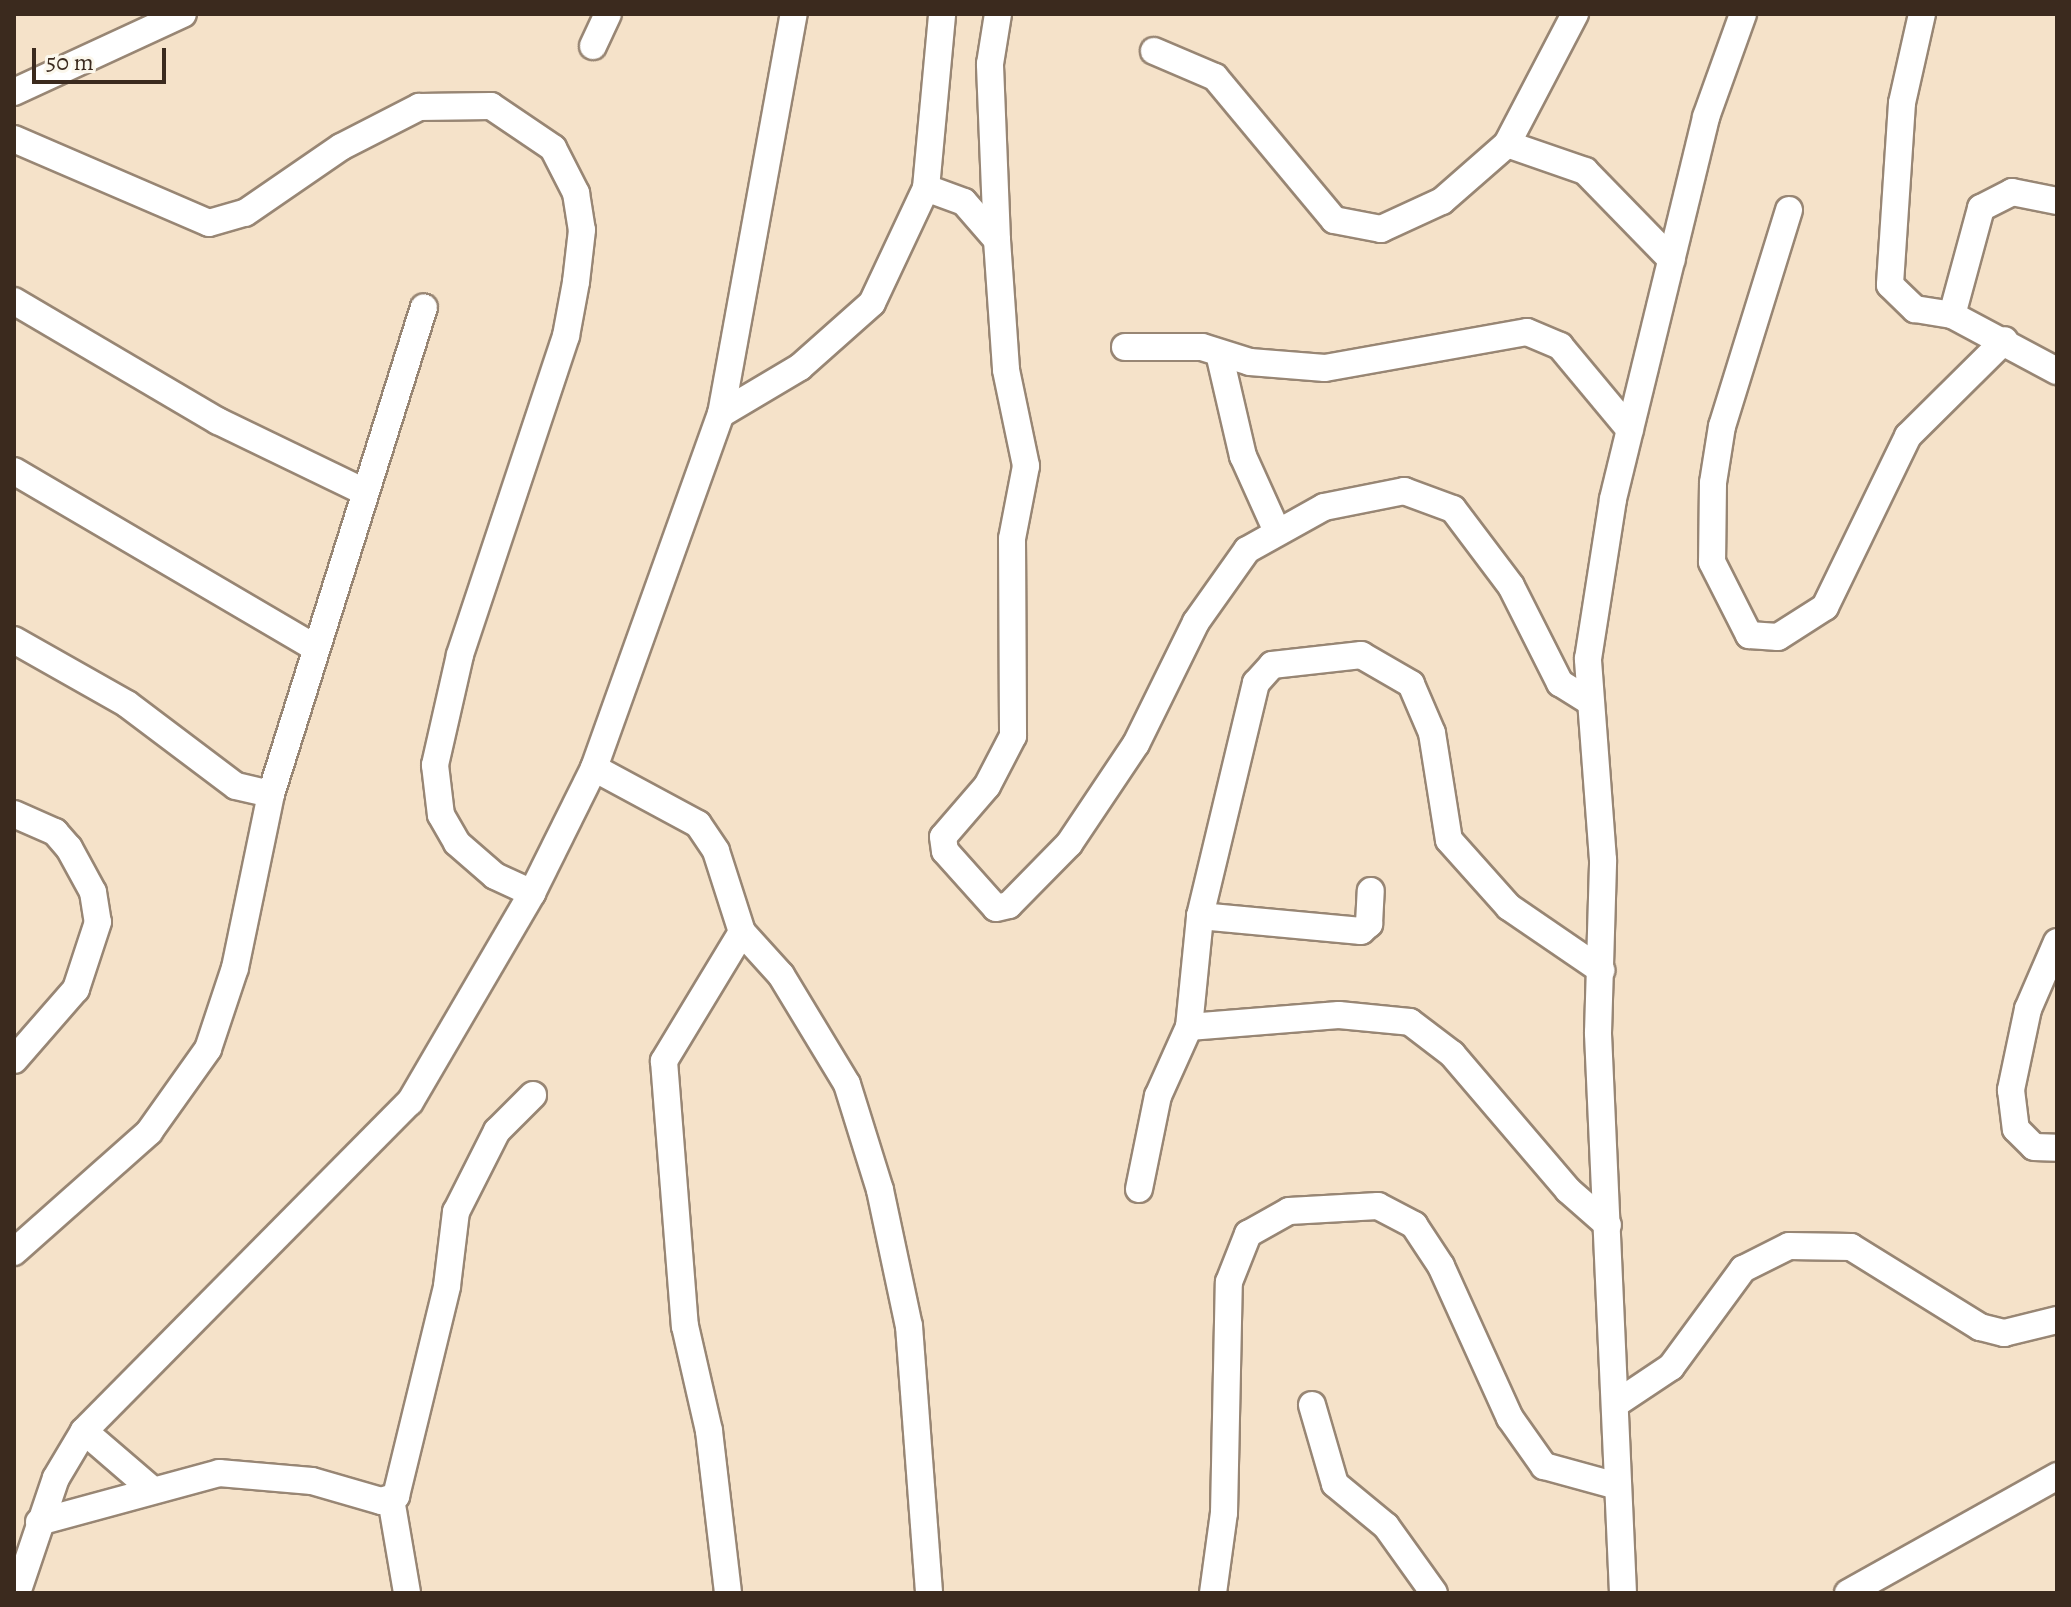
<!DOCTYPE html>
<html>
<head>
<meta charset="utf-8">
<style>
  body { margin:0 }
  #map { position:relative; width:2071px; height:1607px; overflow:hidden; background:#f5e2c9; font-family:Alegreya,serif }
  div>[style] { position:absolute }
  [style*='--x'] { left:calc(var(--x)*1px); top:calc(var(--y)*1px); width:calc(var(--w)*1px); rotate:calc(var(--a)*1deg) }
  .roads { filter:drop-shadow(2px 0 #988674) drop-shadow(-2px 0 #988674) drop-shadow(0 2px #988674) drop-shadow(0 -2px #988674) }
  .minor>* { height:26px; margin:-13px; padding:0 13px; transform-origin:13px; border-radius:13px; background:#fff }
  span { translate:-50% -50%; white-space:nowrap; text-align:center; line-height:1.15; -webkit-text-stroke:8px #fbf7ec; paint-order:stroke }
  .frame { position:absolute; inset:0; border:16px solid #3b2a1e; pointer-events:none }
  .scale { position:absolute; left:32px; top:48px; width:134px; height:36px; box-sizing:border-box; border:4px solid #3b2a1e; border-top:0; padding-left:10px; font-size:24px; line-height:28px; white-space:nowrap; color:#3b2a1e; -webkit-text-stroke:6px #fbf7ec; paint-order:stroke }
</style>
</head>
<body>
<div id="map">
  <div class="roads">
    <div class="minor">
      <div style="--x:1922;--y:14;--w:91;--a:102.7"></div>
      <div style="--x:1902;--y:103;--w:182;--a:93.8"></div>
      <div style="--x:1890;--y:285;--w:35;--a:44"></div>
      <div style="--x:1915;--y:309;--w:37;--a:9"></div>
      <div style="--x:1952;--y:315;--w:119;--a:28.1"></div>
      <div style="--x:593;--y:46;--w:35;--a:-65"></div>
      <div style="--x:1154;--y:51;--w:66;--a:23.1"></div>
      <div style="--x:1215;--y:77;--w:186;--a:50.2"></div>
      <div style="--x:1334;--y:220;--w:48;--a:10.8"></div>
      <div style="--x:1381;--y:229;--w:67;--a:-24.7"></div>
      <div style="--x:1442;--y:201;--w:86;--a:-41.2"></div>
      <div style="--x:1507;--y:144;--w:147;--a:-62.4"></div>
      <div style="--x:14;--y:92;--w:186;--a:-24.8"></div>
      <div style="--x:14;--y:139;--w:212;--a:23.3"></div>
      <div style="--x:209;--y:223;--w:37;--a:-16"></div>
      <div style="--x:245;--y:213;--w:116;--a:-34.5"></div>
      <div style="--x:341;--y:147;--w:88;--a:-27.1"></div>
      <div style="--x:419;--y:107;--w:72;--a:-0.8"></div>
      <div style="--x:491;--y:106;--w:75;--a:34.1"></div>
      <div style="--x:553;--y:148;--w:51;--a:62.9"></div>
      <div style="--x:576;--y:193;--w:37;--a:81"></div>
      <div style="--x:582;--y:230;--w:52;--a:96.6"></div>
      <div style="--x:576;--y:282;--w:55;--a:100.5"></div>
      <div style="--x:566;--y:336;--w:336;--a:108.4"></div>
      <div style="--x:460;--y:655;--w:113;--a:102.8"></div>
      <div style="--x:435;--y:765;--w:50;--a:83.2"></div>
      <div style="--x:441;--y:815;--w:32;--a:60"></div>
      <div style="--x:457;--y:843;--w:50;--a:41"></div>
      <div style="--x:495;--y:876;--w:41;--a:24.7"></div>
      <div style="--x:1507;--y:144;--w:83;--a:19.1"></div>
      <div style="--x:1585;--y:171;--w:124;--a:45.7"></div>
      <div style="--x:926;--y:188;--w:175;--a:-84.7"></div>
      <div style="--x:1789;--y:210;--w:226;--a:107.2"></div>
      <div style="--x:1722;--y:426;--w:58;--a:99"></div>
      <div style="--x:1713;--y:483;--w:79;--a:90.7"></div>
      <div style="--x:1712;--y:562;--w:82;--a:63.1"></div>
      <div style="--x:1749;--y:635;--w:29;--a:4"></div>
      <div style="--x:1778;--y:637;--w:56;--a:-32.6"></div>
      <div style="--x:1825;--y:607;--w:190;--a:-64.1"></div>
      <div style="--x:1908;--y:436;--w:136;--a:-44.7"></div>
      <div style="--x:997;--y:240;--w:176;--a:-92.3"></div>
      <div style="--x:990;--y:64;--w:51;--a:-80.9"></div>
      <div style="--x:14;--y:301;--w:237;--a:30.5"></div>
      <div style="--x:218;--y:421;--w:163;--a:25.8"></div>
      <div style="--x:1952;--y:315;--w:111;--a:-74.8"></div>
      <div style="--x:1981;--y:208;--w:35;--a:-27"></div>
      <div style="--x:2012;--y:192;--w:46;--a:11.3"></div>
      <div style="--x:1125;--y:347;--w:77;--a:0"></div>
      <div style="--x:1202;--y:347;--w:50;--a:17.4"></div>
      <div style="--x:1250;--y:362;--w:75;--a:4.6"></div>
      <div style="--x:1325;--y:368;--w:205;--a:-10.1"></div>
      <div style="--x:1527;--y:332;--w:36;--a:23"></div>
      <div style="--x:1560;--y:346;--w:109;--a:50.2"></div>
      <div style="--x:1219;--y:353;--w:106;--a:76.9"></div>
      <div style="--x:1243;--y:456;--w:78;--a:65.7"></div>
      <div style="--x:721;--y:414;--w:92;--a:-30.7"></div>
      <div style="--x:800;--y:367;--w:96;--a:-41.6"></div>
      <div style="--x:872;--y:303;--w:127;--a:-64.8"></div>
      <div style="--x:926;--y:188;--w:40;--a:20.2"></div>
      <div style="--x:964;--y:202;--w:50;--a:49"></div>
      <div style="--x:997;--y:240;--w:130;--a:86"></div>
      <div style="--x:1006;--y:370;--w:98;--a:78.2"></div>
      <div style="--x:1026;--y:466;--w:74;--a:100.9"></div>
      <div style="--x:1012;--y:539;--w:197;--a:89.7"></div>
      <div style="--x:1013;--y:736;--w:56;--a:117.5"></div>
      <div style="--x:987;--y:786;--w:67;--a:130.8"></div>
      <div style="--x:943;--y:837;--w:14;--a:82"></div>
      <div style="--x:945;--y:851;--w:76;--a:48.2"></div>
      <div style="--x:996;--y:908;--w:13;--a:-13"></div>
      <div style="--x:1009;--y:905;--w:86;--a:-45.5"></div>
      <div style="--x:1069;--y:844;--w:120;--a:-56.2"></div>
      <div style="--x:1136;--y:744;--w:136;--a:-63.8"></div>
      <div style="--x:1196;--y:622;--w:88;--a:-54.7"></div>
      <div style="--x:1247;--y:550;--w:88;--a:-29.2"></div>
      <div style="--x:1324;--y:507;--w:82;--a:-11.3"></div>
      <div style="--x:1404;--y:491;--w:52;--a:20.2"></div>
      <div style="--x:1453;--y:509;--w:96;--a:53"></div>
      <div style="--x:1511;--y:586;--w:109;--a:63.2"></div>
      <div style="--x:1560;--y:683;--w:34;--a:32"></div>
      <div style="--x:14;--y:471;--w:348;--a:30.4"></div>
      <div style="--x:14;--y:640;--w:130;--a:29.5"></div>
      <div style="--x:127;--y:704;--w:136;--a:37"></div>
      <div style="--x:236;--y:786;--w:36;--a:13"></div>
      <div style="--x:594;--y:768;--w:118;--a:28.3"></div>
      <div style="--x:698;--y:824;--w:32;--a:56"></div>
      <div style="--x:716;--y:851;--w:85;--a:72.2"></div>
      <div style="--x:742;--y:932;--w:151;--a:121.2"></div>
      <div style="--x:664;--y:1061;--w:266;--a:85.5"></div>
      <div style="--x:685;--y:1326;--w:108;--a:77.1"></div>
      <div style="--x:709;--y:1431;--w:163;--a:83.3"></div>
      <div style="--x:14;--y:814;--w:45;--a:23.7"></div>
      <div style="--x:55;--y:832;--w:21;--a:49"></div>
      <div style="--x:69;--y:848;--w:50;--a:61.4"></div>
      <div style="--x:93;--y:892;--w:30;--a:81"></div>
      <div style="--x:98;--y:922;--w:71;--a:108.2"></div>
      <div style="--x:76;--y:989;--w:94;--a:131.1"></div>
      <div style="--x:1200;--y:916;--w:162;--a:5.3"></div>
      <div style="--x:1361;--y:931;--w:11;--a:-41"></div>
      <div style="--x:1369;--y:924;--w:33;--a:-87"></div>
      <div style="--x:742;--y:932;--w:58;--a:47.8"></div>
      <div style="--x:781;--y:975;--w:127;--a:58.8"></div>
      <div style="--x:847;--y:1084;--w:111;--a:72.7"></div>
      <div style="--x:880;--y:1190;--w:139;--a:78"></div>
      <div style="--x:909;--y:1326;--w:268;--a:85.7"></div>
      <div style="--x:2057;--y:942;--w:73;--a:113.4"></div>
      <div style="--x:2028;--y:1009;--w:83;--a:101.9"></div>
      <div style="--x:2011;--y:1090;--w:39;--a:83"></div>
      <div style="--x:2016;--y:1129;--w:25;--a:45"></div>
      <div style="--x:2034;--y:1147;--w:23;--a:2"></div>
      <div style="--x:1189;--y:1027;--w:150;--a:-4.6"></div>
      <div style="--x:1339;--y:1015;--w:71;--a:5.6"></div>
      <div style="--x:1410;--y:1022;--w:53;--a:37.3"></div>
      <div style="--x:1452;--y:1054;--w:179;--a:49.5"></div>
      <div style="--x:1568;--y:1190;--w:53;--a:41.2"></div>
      <div style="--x:1139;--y:1189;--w:95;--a:-78.5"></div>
      <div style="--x:1158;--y:1096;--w:76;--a:-65.8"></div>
      <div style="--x:1189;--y:1027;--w:112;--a:-84.3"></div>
      <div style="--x:1200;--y:916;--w:240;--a:-76.5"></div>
      <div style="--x:1256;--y:683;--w:24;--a:-48"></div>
      <div style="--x:1272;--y:665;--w:90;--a:-6.4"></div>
      <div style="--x:1361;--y:655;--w:58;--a:30.1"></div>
      <div style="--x:1411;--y:684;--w:53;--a:66.8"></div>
      <div style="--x:1432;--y:733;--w:108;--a:81"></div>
      <div style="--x:1449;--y:840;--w:90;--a:48.2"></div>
      <div style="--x:1509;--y:907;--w:112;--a:34.4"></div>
      <div style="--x:14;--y:1252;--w:181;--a:-41.6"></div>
      <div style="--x:149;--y:1132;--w:102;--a:-54.6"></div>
      <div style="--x:208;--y:1049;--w:85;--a:-71.6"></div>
      <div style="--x:235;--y:968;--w:178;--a:-78.3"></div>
      <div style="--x:271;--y:794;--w:510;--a:-72.56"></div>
      <div style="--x:1617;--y:1403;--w:65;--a:-33.7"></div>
      <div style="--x:1671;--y:1367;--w:122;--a:-53.7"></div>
      <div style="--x:1743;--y:1269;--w:51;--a:-26.6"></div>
      <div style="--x:1789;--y:1246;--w:62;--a:0.9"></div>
      <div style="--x:1851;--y:1247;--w:152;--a:31.8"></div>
      <div style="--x:1980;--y:1327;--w:25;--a:14"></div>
      <div style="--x:2004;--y:1333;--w:55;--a:-13.8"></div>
      <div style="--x:1312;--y:1405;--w:82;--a:73.8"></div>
      <div style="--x:1335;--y:1484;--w:66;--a:39.5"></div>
      <div style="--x:1386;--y:1526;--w:82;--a:54.4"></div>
      <div style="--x:84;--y:1431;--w:86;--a:40.7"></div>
      <div style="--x:391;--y:1499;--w:95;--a:80.3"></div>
      <div style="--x:39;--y:1522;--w:187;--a:-15.2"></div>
      <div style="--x:219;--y:1473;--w:93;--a:4.9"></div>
      <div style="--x:312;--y:1481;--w:72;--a:16.2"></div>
      <div style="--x:381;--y:1501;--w:16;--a:-18"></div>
      <div style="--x:396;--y:1496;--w:216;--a:-76.3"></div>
      <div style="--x:447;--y:1286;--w:75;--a:-83.1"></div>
      <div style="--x:456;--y:1212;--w:91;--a:-63.2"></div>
      <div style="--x:497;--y:1131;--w:51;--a:-45"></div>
      <div style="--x:17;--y:1593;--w:121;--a:-71.3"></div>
      <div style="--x:56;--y:1478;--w:55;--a:-59.2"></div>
      <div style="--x:84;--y:1431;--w:463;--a:-45.3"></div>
      <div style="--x:410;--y:1102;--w:242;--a:-59.7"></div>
      <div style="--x:532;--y:893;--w:140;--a:-63.6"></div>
      <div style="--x:594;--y:768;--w:376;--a:-70.3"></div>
      <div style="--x:721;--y:414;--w:407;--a:-79.7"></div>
      <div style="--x:1213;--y:1593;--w:81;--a:-82.2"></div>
      <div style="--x:1224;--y:1513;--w:231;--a:-88.8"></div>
      <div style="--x:1229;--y:1282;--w:52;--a:-68.4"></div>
      <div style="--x:1248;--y:1234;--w:47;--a:-29.3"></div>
      <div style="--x:1289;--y:1211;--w:89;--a:-3.2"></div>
      <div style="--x:1378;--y:1206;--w:41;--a:27.8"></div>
      <div style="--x:1414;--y:1225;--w:49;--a:56.6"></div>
      <div style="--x:1441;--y:1266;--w:167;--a:65.6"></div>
      <div style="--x:1510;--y:1418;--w:59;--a:54.7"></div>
      <div style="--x:1544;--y:1466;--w:76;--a:15.3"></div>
      <div style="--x:1623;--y:1593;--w:561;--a:-92.56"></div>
      <div style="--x:1598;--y:1033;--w:173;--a:-88.3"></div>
      <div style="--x:1603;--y:860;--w:202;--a:-94.3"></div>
      <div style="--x:1588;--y:659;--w:162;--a:-81.1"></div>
      <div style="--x:1613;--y:499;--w:393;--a:-76.3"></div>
      <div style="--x:1706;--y:117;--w:109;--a:-70.2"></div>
      <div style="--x:1848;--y:1593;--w:240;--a:-29.2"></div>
    </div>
  </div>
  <div class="frame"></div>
  <div class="scale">50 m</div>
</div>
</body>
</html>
